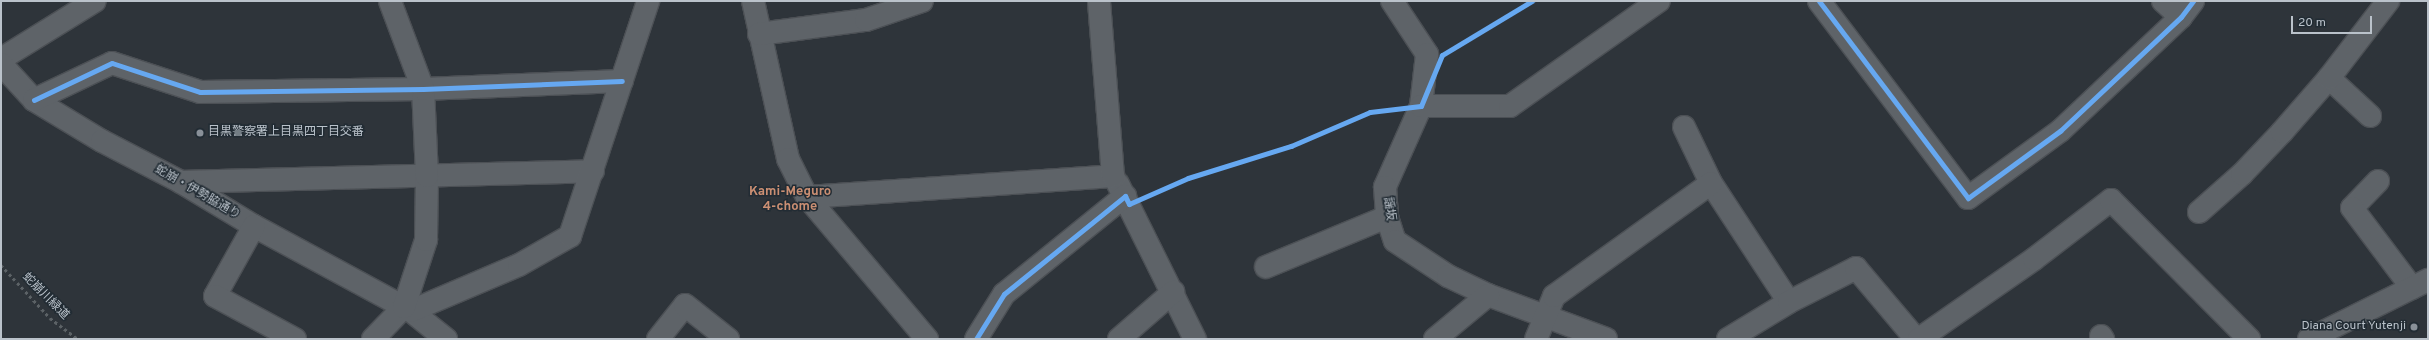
<!DOCTYPE html>
<html>
<head>
<meta charset="utf-8">
<style>
  body { margin:0 }
  #map { position:relative; width:2429px; height:340px; overflow:hidden; background:#2e343a; font-family:Overpass,"Noto Sans JP",sans-serif }
  div>[style] { position:absolute }
  [style*='--x'] { left:calc(var(--x)*1px); top:calc(var(--y)*1px); width:calc(var(--w)*1px); rotate:calc(var(--a)*1deg) }
  .path>* { height:2.5px; margin-top:-1.25px; transform-origin:0; background:repeating-linear-gradient(90deg,#5c6266 0 3px,transparent 0 6px) }
  .roads { filter:drop-shadow(1px 0 #4c5055) drop-shadow(-1px 0 #4c5055) drop-shadow(0 1px #4c5055) drop-shadow(0 -1px #4c5055) }
  .minor>* { height:22px; margin:-11px; padding:0 11px; transform-origin:11px; border-radius:11px; background:#5e6368 }
  .cycleway>* { height:5px; margin:-2.5px; padding:0 2.5px; transform-origin:2.5px; border-radius:2.5px; background:#66a8f1 }
  .dots>* { width:11px; height:11px; translate:-50% -50%; box-sizing:border-box; border:2px solid #222c34; border-radius:50% }
  span { translate:-50% -50%; white-space:nowrap; text-align:center; line-height:1.15; -webkit-text-stroke:3px #222c34; paint-order:stroke }
  .poi-label { font-size:12px; color:#bac2ca }
  .left { translate:0 -50%; text-align:left }
  .right { translate:-100% -50%; text-align:right }
  .street-label { font-size:12px; color:#bac2ca }
  .neighbourhood-label { font-size:13px; color:#cb8f73; font-weight:700 }
  .frame { position:absolute; inset:0; border:2px solid #bac2ca; pointer-events:none }
  .scale { position:absolute; left:2291px; top:16px; width:81px; height:18px; box-sizing:border-box; border:2px solid #bac2ca; border-top:0; padding-left:5px; font-size:12px; line-height:14px; white-space:nowrap; color:#bac2ca; -webkit-text-stroke:3px #222c34; paint-order:stroke }
</style>
</head>
<body>
<div id="map">
  <div class="path">
    <div style="--x:1452;--y:50;--w:94;--a:-31.5"></div>
    <div style="--x:1;--y:265;--w:72;--a:47.2"></div>
    <div style="--x:50;--y:318;--w:35;--a:37"></div>
  </div>
  <div class="roads">
    <div class="minor">
      <div style="--x:753;--y:1;--w:162;--a:77.5"></div>
      <div style="--x:788;--y:159;--w:42;--a:63.4"></div>
      <div style="--x:807;--y:197;--w:186;--a:49.8"></div>
      <div style="--x:1392;--y:1;--w:64;--a:56.6"></div>
      <div style="--x:1427;--y:54;--w:52;--a:96.6"></div>
      <div style="--x:1421;--y:106;--w:89;--a:114"></div>
      <div style="--x:1385;--y:187;--w:30;--a:86"></div>
      <div style="--x:1387;--y:217;--w:25;--a:72"></div>
      <div style="--x:1395;--y:241;--w:64;--a:33.4"></div>
      <div style="--x:1448;--y:276;--w:44;--a:25.4"></div>
      <div style="--x:1488;--y:295;--w:126;--a:20.4"></div>
      <div style="--x:1819;--y:1;--w:247;--a:52.9"></div>
      <div style="--x:1968;--y:198;--w:114;--a:-36.1"></div>
      <div style="--x:2060;--y:131;--w:166;--a:-43.3"></div>
      <div style="--x:2181;--y:17;--w:20;--a:-53"></div>
      <div style="--x:2163;--y:1;--w:24;--a:42"></div>
      <div style="--x:759;--y:34;--w:108;--a:-7.5"></div>
      <div style="--x:866;--y:20;--w:59;--a:-18.7"></div>
      <div style="--x:1;--y:59;--w:110;--a:-31.7"></div>
      <div style="--x:1;--y:64;--w:49;--a:47.5"></div>
      <div style="--x:34;--y:100;--w:79;--a:31.1"></div>
      <div style="--x:102;--y:141;--w:89;--a:27.4"></div>
      <div style="--x:181;--y:182;--w:85;--a:31.1"></div>
      <div style="--x:254;--y:226;--w:179;--a:28.4"></div>
      <div style="--x:411;--y:311;--w:45;--a:38.7"></div>
      <div style="--x:2329;--y:78;--w:56;--a:42.8"></div>
      <div style="--x:34;--y:100;--w:86;--a:-25.4"></div>
      <div style="--x:112;--y:63;--w:93;--a:18.2"></div>
      <div style="--x:200;--y:92;--w:223;--a:-0.8"></div>
      <div style="--x:423;--y:89;--w:199;--a:-2.3"></div>
      <div style="--x:1421;--y:106;--w:89;--a:0"></div>
      <div style="--x:1510;--y:106;--w:182;--a:-35.2"></div>
      <div style="--x:1684;--y:127;--w:62;--a:64.3"></div>
      <div style="--x:1711;--y:183;--w:142;--a:56.8"></div>
      <div style="--x:2378;--y:181;--w:37;--a:134"></div>
      <div style="--x:2352;--y:208;--w:100;--a:53.1"></div>
      <div style="--x:181;--y:182;--w:412;--a:-1.5"></div>
      <div style="--x:1118;--y:184;--w:173;--a:63.6"></div>
      <div style="--x:807;--y:197;--w:307;--a:-3.9"></div>
      <div style="--x:1113;--y:176;--w:176;--a:-94.6"></div>
      <div style="--x:2199;--y:212;--w:57;--a:-41.5"></div>
      <div style="--x:2242;--y:174;--w:58;--a:-46.4"></div>
      <div style="--x:2282;--y:132;--w:72;--a:-49"></div>
      <div style="--x:2329;--y:78;--w:97;--a:-52.5"></div>
      <div style="--x:254;--y:226;--w:80;--a:119.1"></div>
      <div style="--x:215;--y:296;--w:91;--a:28.3"></div>
      <div style="--x:1266;--y:267;--w:131;--a:-22.5"></div>
      <div style="--x:411;--y:311;--w:117;--a:-23.1"></div>
      <div style="--x:519;--y:265;--w:59;--a:-29.6"></div>
      <div style="--x:570;--y:236;--w:248;--a:-71.6"></div>
      <div style="--x:2101;--y:336;--w:4;--a:56"></div>
      <div style="--x:373;--y:339;--w:45;--a:-45.9"></div>
      <div style="--x:404;--y:307;--w:71;--a:-71.8"></div>
      <div style="--x:426;--y:240;--w:64;--a:-89.1"></div>
      <div style="--x:427;--y:176;--w:87;--a:-92.6"></div>
      <div style="--x:423;--y:89;--w:94;--a:-110.6"></div>
      <div style="--x:658;--y:339;--w:43;--a:-51.5"></div>
      <div style="--x:685;--y:305;--w:55;--a:38.3"></div>
      <div style="--x:976;--y:339;--w:53;--a:-58.1"></div>
      <div style="--x:1004;--y:294;--w:156;--a:-39"></div>
      <div style="--x:1119;--y:339;--w:72;--a:-41"></div>
      <div style="--x:1435;--y:339;--w:69;--a:-39.7"></div>
      <div style="--x:1536;--y:339;--w:47;--a:-67.3"></div>
      <div style="--x:1554;--y:296;--w:193;--a:-35.7"></div>
      <div style="--x:1728;--y:339;--w:71;--a:-31.2"></div>
      <div style="--x:1789;--y:302;--w:75;--a:-26.9"></div>
      <div style="--x:1856;--y:268;--w:93;--a:49.8"></div>
      <div style="--x:1919;--y:339;--w:140;--a:-34.8"></div>
      <div style="--x:2034;--y:259;--w:97;--a:-37.5"></div>
      <div style="--x:2111;--y:200;--w:196;--a:45.2"></div>
      <div style="--x:2309;--y:339;--w:133;--a:-26.4"></div>
    </div>
  </div>
  <div class="cycleway">
    <div style="--x:1819;--y:1;--w:247;--a:52.9"></div>
    <div style="--x:1968;--y:198;--w:114;--a:-36.1"></div>
    <div style="--x:2060;--y:131;--w:166;--a:-43.3"></div>
    <div style="--x:2181;--y:17;--w:20;--a:-53"></div>
    <div style="--x:34;--y:100;--w:86;--a:-25.4"></div>
    <div style="--x:112;--y:63;--w:93;--a:18.2"></div>
    <div style="--x:200;--y:92;--w:223;--a:-0.8"></div>
    <div style="--x:423;--y:89;--w:199;--a:-2.3"></div>
    <div style="--x:976;--y:339;--w:53;--a:-58.1"></div>
    <div style="--x:1004;--y:294;--w:156;--a:-39"></div>
    <div style="--x:1125;--y:196;--w:9;--a:63"></div>
    <div style="--x:1129;--y:204;--w:64;--a:-23.8"></div>
    <div style="--x:1188;--y:178;--w:108;--a:-17.3"></div>
    <div style="--x:1291;--y:146;--w:86;--a:-23.3"></div>
    <div style="--x:1370;--y:112;--w:51;--a:-6.7"></div>
    <div style="--x:1421;--y:106;--w:55;--a:-67.6"></div>
    <div style="--x:1442;--y:55;--w:105;--a:-31"></div>
  </div>
  <div class="dots">
    <div style="left:200px;top:133px;background:#899098"></div>
    <div style="left:2414px;top:327px;background:#899098"></div>
  </div>
  <div class="poi-label">
    <span class="left" style="left:208px;top:133px">目黒警察署上目黒四丁目交番</span>
    <span class="right" style="left:2406px;top:327px">Diana Court Yutenji</span>
  </div>
  <div class="street-label">
    <span style="left:197px;top:193px;rotate:30deg">蛇崩・伊勢脇通り</span>
    <span style="left:1388px;top:209px;rotate:82deg">謡坂</span>
    <span style="left:45px;top:297px;rotate:45deg">蛇崩川緑道</span>
  </div>
  <div class="neighbourhood-label">
    <span style="left:790px;top:200px">Kami-Meguro<br>4-chome</span>
  </div>
  <div class="frame"></div>
  <div class="scale">20 m</div>
</div>
</body>
</html>
